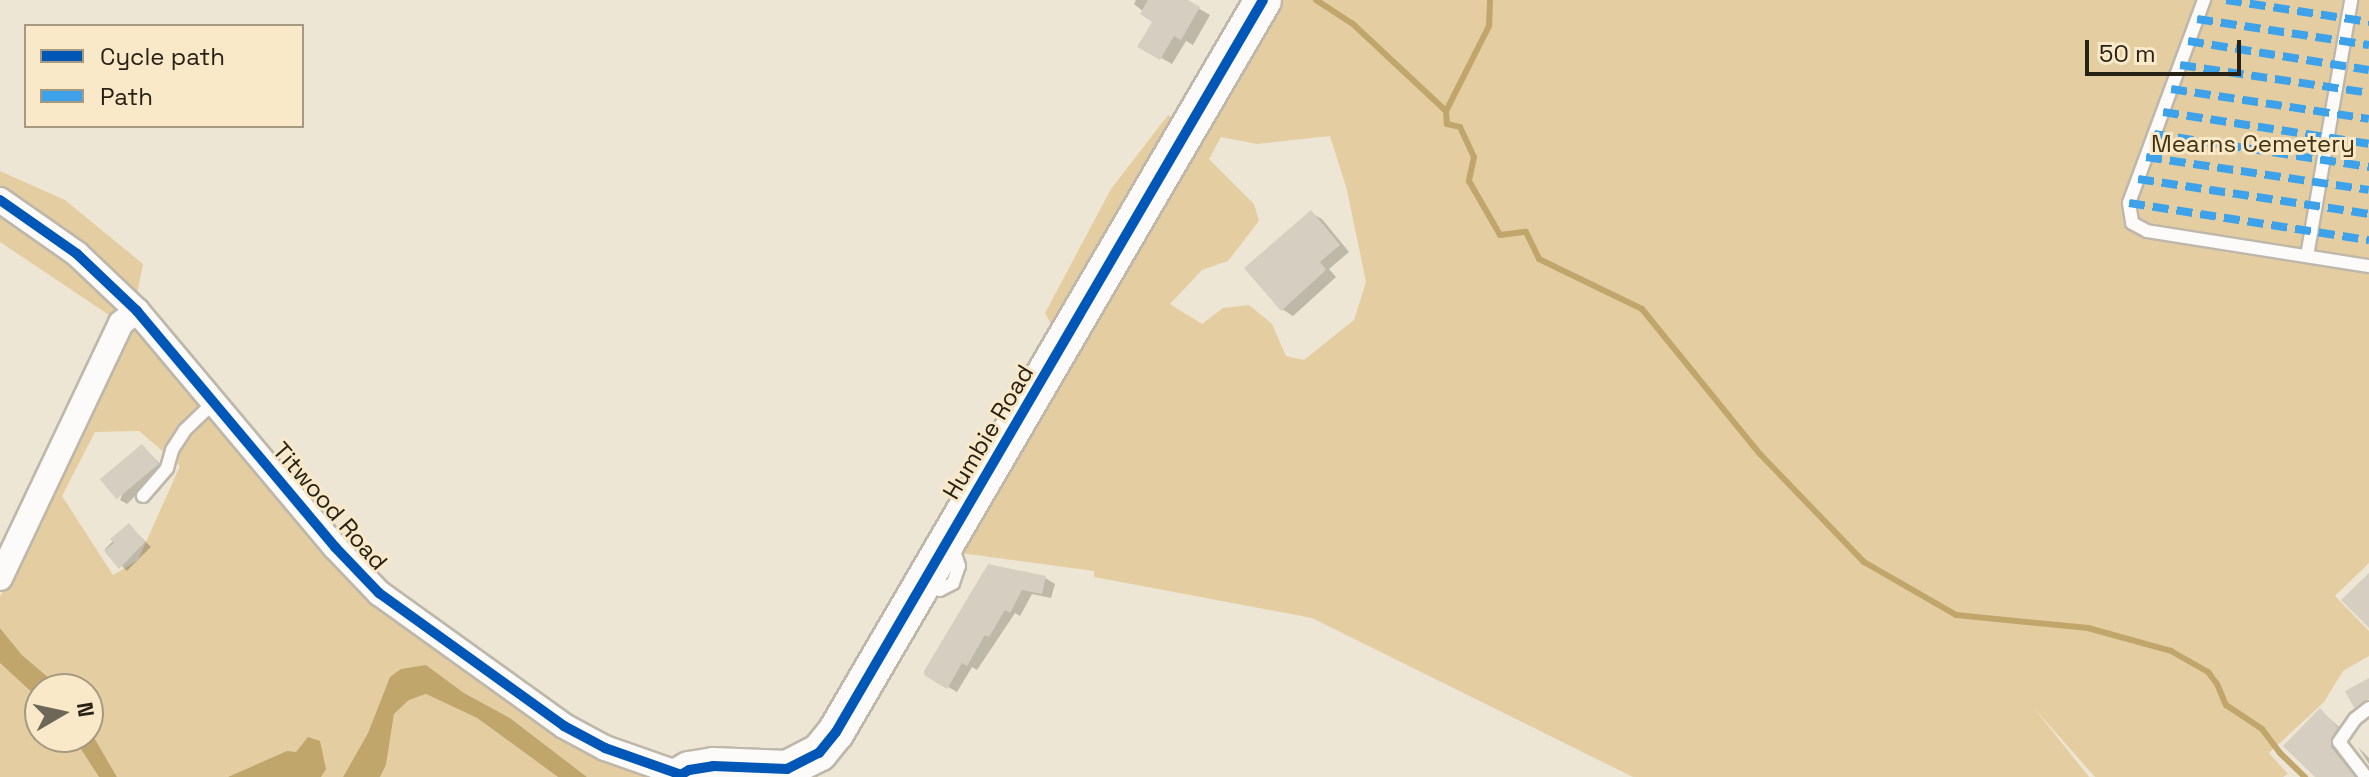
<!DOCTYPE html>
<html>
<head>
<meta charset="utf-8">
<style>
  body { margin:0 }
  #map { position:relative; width:2369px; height:777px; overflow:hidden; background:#eee6d4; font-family:"Space Grotesk",sans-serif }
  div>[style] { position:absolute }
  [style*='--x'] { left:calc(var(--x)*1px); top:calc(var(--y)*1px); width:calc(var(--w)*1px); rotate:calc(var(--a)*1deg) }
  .green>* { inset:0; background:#e4cea1 }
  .water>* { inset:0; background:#c1a66c }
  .shadow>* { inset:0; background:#0003; transform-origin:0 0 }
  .stream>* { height:6px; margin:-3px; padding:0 3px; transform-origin:3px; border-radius:3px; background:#c1a66c }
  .building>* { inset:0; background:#d6cfc1; transform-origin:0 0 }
  .roads { filter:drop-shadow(2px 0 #beb7aa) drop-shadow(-2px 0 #beb7aa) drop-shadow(0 2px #beb7aa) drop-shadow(0 -2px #beb7aa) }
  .lane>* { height:12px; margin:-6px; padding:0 6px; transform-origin:6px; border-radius:6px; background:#fcfbf9 }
  .street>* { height:24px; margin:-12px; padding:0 12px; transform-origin:12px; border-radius:12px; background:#fcfbf9 }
  .secondary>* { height:36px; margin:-18px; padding:0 18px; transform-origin:18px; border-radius:18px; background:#fcfbf9 }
  .quiet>* { height:8px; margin-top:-4px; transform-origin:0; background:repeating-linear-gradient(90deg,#3ea2ea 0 16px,transparent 0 24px) }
  .cycleway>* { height:10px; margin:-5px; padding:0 5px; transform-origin:5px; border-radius:5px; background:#0057b8 }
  span { translate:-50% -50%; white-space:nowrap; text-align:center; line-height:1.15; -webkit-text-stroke:6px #f9e9c9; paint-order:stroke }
  .park-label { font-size:24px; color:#413211 }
  .street-label { font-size:24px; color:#282216 }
  .legend { position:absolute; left:24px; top:24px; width:280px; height:104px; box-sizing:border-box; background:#f9e9c9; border:2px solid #a59981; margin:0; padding:10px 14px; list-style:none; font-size:24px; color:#282216 }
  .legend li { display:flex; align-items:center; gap:16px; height:40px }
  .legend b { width:40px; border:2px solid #a59981 }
  .north { position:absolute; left:24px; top:673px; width:80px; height:80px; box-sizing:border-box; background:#f9e9c9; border:2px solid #a59981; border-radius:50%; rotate:81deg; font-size:22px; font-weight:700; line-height:32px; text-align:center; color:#282216 }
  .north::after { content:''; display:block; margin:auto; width:28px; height:36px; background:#6d6758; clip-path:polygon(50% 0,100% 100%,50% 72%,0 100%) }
  .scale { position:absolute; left:2085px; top:40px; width:156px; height:36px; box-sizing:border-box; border:4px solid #282216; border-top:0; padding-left:10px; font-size:24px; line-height:28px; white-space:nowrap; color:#282216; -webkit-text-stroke:6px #f9e9c9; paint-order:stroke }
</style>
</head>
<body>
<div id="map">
  <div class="green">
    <div style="clip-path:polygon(evenodd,1273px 0,2369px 0,2369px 563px,2335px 596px,2369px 631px,2369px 656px,2343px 671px,2324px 702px,2269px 753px,2288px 774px,2283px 777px,2095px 777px,2034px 708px,2089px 777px,1633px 777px,1312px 618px,1094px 577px,1094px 571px,953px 552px,1190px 146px,1220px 115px,1216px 97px,1273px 0,1330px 136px,1347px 190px,1366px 282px,1354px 320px,1304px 360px,1286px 356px,1272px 324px,1249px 305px,1223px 308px,1202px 324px,1170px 304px,1202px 270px,1228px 261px,1259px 221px,1254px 204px,1209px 159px,1221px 137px,1257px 144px,1330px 136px)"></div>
    <div style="clip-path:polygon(1168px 115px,1180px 122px,1057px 335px,1045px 313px,1111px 189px)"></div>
    <div style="clip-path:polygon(0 171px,65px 200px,143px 264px,137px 294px,109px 315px,0 242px)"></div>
    <div style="clip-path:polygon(evenodd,139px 324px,341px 573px,646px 777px,587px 777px,510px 718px,464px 693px,426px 665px,368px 733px,343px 777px,117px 777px,88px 727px,88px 689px,62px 689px,22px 655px,0 628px,0 597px,124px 339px,139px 324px,139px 431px,180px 466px,138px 560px,113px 575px,62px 496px,95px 432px,139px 431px)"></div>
    <div style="clip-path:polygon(0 663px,40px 700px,40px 737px,73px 737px,99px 777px,0 777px)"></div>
    <div style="clip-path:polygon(426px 694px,477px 718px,558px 777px,380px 777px,386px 765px,394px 714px,409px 700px)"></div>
  </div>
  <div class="water">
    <div style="clip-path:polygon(0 628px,22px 655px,62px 689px,40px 689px,40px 700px,0 663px)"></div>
    <div style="clip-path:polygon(426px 665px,464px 693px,510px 718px,587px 777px,558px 777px,477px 718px,426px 694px,409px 700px,394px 714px,386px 765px,380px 777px,343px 777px,368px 733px,390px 677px,401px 669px)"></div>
    <div style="clip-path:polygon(88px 727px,117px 777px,99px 777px,73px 737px,88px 737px)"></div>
    <div style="clip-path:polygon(308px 737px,320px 741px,326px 769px,321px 777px,228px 777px,287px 751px,296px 752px)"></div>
  </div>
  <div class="shadow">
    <div style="clip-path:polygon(1136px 0,1184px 0,1210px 15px,1193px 45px,1186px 41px,1172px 64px,1140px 46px,1155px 21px,1134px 4px)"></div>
    <div style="clip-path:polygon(1311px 213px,1322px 219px,1349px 252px,1329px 269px,1336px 277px,1293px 316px,1282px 309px)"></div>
    <div style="clip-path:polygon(142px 446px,164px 468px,127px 504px,120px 500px)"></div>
    <div style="left:129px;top:525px;width:31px;height:34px;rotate:45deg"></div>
    <div style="clip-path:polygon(990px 566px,1045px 578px,1055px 584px,1051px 598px,1032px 594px,1020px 616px,1015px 613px,977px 670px,972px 667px,957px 692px,926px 674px)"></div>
    <div style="clip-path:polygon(2321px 711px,2348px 735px,2341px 744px,2359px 777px,2318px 777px)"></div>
    <div style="clip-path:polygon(2358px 747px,2369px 758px,2369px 764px)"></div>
  </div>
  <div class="stream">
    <div style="--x:1316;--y:0;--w:44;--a:33"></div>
    <div style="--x:1353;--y:24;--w:127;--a:43.1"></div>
    <div style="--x:1490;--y:0;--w:26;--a:92"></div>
    <div style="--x:1489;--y:26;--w:95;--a:116.8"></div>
    <div style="--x:1446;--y:111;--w:13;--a:86"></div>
    <div style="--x:1447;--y:124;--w:13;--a:13"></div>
    <div style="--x:1460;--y:127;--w:33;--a:65"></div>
    <div style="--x:1474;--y:157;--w:25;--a:102"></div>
    <div style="--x:1469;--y:181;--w:62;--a:60.1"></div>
    <div style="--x:1500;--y:235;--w:26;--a:-7"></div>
    <div style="--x:1526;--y:232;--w:30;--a:64"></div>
    <div style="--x:1539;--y:259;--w:114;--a:25.9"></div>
    <div style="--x:1642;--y:309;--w:187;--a:50.9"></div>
    <div style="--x:1760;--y:454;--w:150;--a:46.1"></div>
    <div style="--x:1864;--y:562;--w:106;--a:29.9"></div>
    <div style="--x:1956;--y:615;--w:133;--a:5.6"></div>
    <div style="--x:2088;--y:628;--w:86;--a:15.5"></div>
    <div style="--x:2171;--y:651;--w:43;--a:29.6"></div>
    <div style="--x:2208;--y:672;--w:15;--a:53"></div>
    <div style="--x:2217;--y:684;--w:23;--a:67"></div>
    <div style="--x:2226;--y:705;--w:43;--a:33.7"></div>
    <div style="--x:2262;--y:729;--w:30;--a:53"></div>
    <div style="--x:2280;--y:753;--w:35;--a:44"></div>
  </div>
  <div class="building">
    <div style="clip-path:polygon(1148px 0,1188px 0,1200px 7px,1181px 40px,1174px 36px,1160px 60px,1137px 47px,1152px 22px,1140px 14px)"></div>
    <div style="clip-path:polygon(1311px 210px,1340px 245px,1320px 262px,1326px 270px,1281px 311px,1244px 268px)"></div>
    <div style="left:142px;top:444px;width:26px;height:55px;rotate:50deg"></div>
    <div style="clip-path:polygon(129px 523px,145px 542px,119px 569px,104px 551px,114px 543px,110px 539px)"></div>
    <div style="clip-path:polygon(988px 564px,1046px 576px,1042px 594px,1022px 590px,1010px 613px,1005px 610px,989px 637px,985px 635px,967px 666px,962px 663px,947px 689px,924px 675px,924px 671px)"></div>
    <div style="clip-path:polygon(2369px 573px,2369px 628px,2341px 600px)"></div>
    <div style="clip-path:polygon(2369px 678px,2369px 699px,2354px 708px,2345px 691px)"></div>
    <div style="clip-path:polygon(2320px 708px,2338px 728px,2331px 738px,2331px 747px,2355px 777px,2315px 777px,2283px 746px)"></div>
  </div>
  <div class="roads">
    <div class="lane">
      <div style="--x:2204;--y:0;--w:216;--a:110.3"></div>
      <div style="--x:2129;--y:203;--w:20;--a:81"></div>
      <div style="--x:2132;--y:223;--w:17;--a:28"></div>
      <div style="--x:2147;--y:231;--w:225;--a:9"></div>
      <div style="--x:2307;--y:256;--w:260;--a:-80.2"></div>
      <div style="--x:143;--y:496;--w:37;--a:-49"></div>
      <div style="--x:167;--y:468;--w:19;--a:-74"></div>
      <div style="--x:172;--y:450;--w:24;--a:-57"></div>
      <div style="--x:185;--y:430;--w:42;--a:-44"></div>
      <div style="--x:924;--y:586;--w:16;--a:14"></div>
      <div style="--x:940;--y:590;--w:15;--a:-28"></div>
      <div style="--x:953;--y:583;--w:18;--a:-71"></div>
      <div style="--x:959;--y:566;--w:9;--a:-108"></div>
      <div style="--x:956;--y:557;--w:10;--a:-151"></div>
      <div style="--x:2366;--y:777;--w:44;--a:-127.6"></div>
      <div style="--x:2339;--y:742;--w:28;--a:-55"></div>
      <div style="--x:2355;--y:719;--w:18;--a:-38"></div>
    </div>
    <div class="street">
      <div style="--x:0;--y:200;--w:94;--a:35"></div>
      <div style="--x:77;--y:254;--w:83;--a:43.5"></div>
      <div style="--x:137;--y:311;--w:308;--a:50"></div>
      <div style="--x:335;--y:547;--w:64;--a:46.3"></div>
      <div style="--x:379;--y:593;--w:228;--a:35.7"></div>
      <div style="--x:564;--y:726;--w:47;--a:28.2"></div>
      <div style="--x:605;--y:748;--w:78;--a:19.4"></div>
      <div style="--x:0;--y:578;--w:282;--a:-64.6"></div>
      <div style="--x:121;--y:323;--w:20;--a:-37"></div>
    </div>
    <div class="secondary">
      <div style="--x:677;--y:777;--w:14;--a:-30"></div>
      <div style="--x:689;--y:770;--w:24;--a:-9"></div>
      <div style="--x:713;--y:766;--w:74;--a:2.3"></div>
      <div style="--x:787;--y:769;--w:36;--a:-27"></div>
      <div style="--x:819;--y:753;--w:27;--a:-51"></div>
      <div style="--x:836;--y:732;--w:847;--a:-59.74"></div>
    </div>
  </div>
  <div class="quiet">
    <div style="--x:2226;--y:0;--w:145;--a:8.7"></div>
    <div style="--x:2197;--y:19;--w:174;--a:8.6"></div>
    <div style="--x:2188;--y:41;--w:183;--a:9.1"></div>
    <div style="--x:2180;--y:65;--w:191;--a:8.4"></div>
    <div style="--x:2171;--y:89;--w:200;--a:8.6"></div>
    <div style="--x:2163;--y:112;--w:208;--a:8.8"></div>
    <div style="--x:2154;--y:134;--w:218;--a:8.7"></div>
    <div style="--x:2146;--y:157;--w:225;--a:8.4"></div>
    <div style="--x:2138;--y:179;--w:234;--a:8.6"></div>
    <div style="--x:2129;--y:203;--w:243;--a:8.8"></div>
  </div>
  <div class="cycleway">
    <div style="--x:0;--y:200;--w:94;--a:35"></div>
    <div style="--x:77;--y:254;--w:83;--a:43.5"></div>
    <div style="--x:137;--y:311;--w:308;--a:50"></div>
    <div style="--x:335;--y:547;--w:64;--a:46.3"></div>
    <div style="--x:379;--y:593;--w:228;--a:35.7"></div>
    <div style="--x:564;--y:726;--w:47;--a:28.2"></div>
    <div style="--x:605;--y:748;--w:78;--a:19.4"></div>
    <div style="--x:677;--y:777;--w:14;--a:-30"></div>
    <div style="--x:689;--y:770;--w:24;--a:-9"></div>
    <div style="--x:713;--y:766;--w:74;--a:2.3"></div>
    <div style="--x:787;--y:769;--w:36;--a:-27"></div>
    <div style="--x:819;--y:753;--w:27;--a:-51"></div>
    <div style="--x:836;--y:732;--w:847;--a:-59.74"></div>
  </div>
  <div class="park-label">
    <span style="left:2253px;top:144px">Mearns Cemetery</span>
  </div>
  <div class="street-label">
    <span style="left:988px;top:432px;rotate:-59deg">Humbie Road</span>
    <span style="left:330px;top:506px;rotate:49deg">Titwood Road</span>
  </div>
  <ul class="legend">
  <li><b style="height:10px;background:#0057b8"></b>Cycle path</li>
  <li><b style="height:10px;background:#3ea2ea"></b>Path</li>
  </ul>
  <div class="north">N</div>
  <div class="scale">50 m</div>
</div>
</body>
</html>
